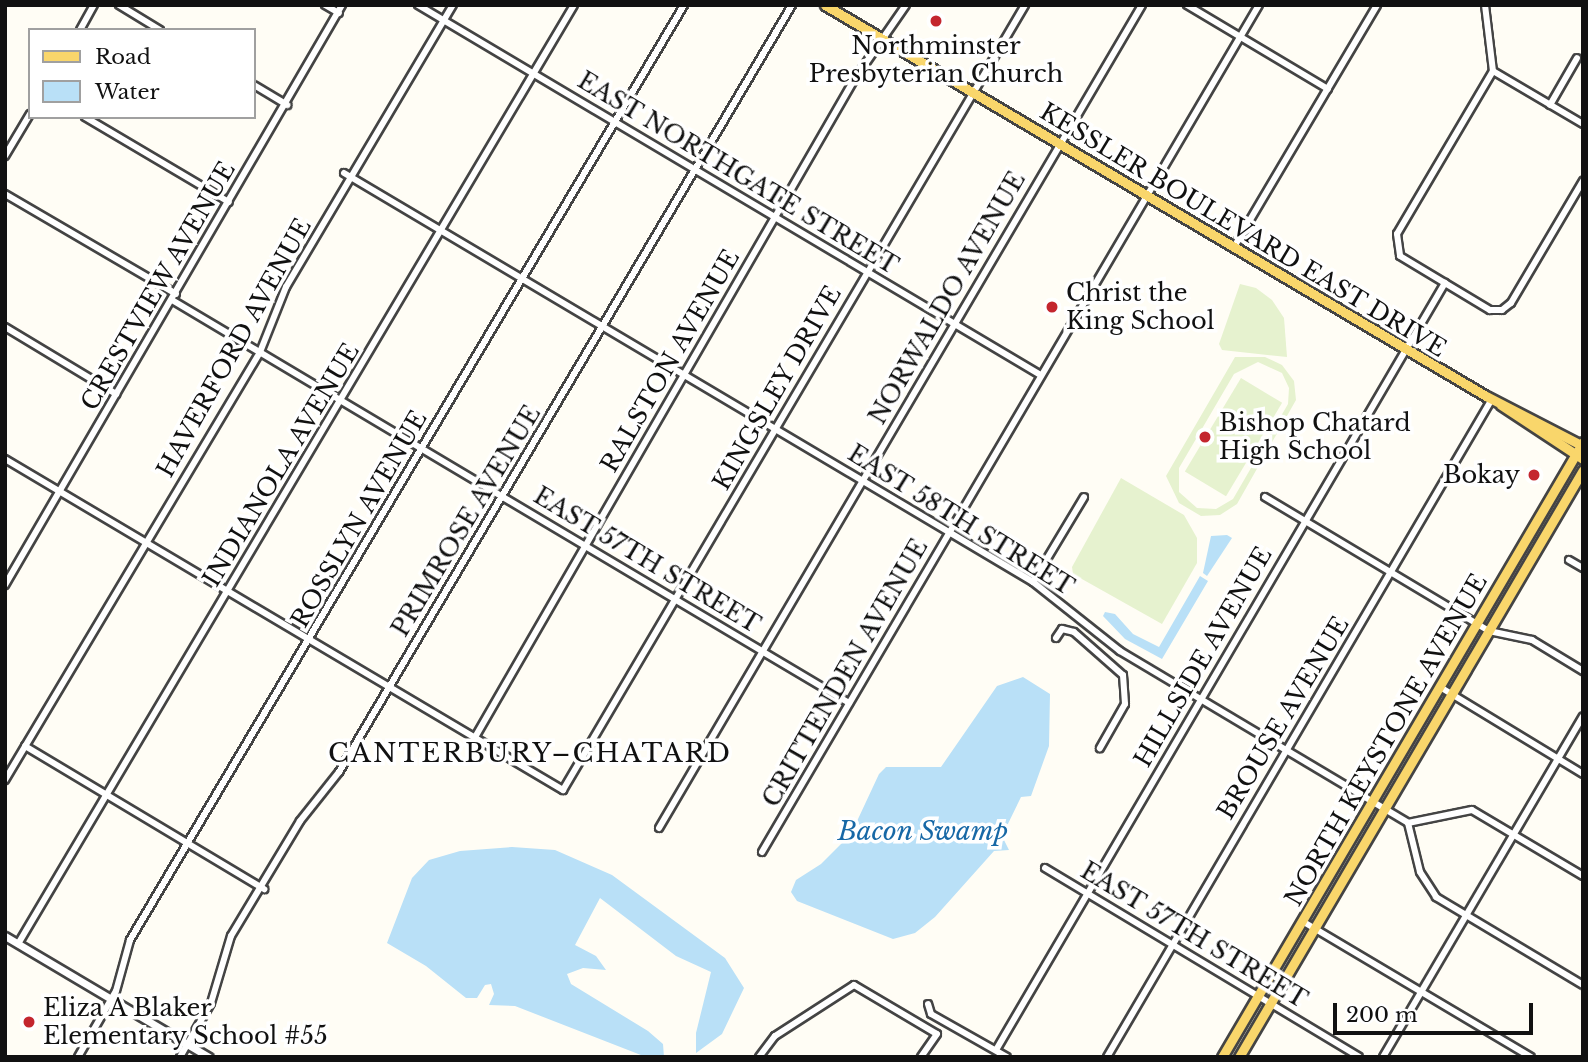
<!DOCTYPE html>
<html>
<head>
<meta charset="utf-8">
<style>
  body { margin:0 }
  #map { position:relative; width:1588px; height:1062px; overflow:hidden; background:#fffdf5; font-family:"Libre Baskerville",serif }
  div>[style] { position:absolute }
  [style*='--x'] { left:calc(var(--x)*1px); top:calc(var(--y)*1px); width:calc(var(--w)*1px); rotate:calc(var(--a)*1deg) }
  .pitch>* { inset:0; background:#e6f2cf; transform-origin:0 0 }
  .water>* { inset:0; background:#b9e0f7 }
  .roads { filter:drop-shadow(2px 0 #444) drop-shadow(-2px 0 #444) drop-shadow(0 2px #444) drop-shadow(0 -2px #444) }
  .minor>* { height:6px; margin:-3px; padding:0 3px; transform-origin:3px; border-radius:3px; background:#fff }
  .tertiary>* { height:7px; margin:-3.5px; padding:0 3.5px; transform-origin:3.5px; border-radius:3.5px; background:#fff }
  .primary>* { height:9px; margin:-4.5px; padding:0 4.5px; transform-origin:4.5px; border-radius:4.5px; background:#f9d66b }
  .dots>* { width:19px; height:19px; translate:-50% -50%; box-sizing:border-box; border:4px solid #fff; border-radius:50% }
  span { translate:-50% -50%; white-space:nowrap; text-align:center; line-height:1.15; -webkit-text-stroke:7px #fff; paint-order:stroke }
  .poi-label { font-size:24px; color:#111 }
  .left { translate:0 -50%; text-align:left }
  .right { translate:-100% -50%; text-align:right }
  .street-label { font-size:24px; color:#111 }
  .neighbourhood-label { font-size:26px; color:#111; letter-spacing:2px }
  .water-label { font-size:26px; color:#1768a6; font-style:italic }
  .frame { position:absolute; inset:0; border:7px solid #111; pointer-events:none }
  .legend { position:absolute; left:28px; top:28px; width:228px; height:91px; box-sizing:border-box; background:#fff; border:2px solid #a0a0a0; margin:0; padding:9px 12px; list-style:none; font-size:21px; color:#111 }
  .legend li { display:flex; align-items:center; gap:14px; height:35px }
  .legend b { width:35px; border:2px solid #a0a0a0 }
  .scale { position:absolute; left:1333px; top:1003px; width:200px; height:32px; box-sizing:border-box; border:4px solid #111; border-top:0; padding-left:9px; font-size:21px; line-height:24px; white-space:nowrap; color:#111; -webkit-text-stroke:5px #fff; paint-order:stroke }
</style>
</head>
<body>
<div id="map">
  <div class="pitch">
    <div style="clip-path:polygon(1240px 284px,1256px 288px,1272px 300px,1284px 318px,1287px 357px,1222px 350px,1219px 344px)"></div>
    <div style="clip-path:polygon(evenodd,1235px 357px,1265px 357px,1282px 365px,1294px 381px,1296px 400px,1237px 504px,1220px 515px,1201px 516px,1179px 503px,1166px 476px,1235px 357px,1258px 362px,1282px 373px,1289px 388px,1288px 404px,1233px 499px,1216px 509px,1197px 508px,1179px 492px,1179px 468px,1234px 374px,1258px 362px)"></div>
    <div style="left:1241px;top:378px;width:48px;height:109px;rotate:31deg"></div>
    <div style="clip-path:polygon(1121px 478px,1184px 515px,1197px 538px,1197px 563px,1162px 624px,1073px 574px,1072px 567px)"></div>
  </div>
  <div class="water">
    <div style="clip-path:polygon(1227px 535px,1232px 538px,1207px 576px,1203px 573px,1211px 536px)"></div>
    <div style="clip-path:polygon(1200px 576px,1208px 581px,1162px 659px,1125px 639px,1103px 616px,1105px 612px,1115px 614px,1133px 634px,1159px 647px)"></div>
    <div style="clip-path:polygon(1023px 677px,1050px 694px,1049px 746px,1031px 796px,1021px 797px,1002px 836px,1009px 850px,994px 851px,935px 917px,915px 933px,893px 939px,797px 901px,791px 892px,796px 880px,821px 864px,851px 834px,879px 774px,886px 767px,941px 767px,997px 686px)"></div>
    <div style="clip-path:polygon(512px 847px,555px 850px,612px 875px,725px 958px,744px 988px,722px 1034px,696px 1053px,696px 1033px,711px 972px,676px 956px,600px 898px,575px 945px,596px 956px,606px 970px,583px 968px,567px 974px,571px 984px,648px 1031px,663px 1044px,664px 1057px,646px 1057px,515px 1006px,489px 1005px,494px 994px,491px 984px,485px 985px,477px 998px,466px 998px,426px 966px,387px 943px,412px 878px,429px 860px,460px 851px)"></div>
  </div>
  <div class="roads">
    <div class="minor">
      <div style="--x:119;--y:5;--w:48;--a:31.4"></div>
      <div style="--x:325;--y:5;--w:16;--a:30"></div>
      <div style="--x:418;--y:5;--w:722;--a:30.72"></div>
      <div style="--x:1187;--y:5;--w:164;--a:30.8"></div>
      <div style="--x:1485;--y:5;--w:66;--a:83.1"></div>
      <div style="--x:1493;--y:71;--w:104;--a:30.5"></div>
      <div style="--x:80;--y:30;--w:29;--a:-61"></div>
      <div style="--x:1493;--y:71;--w:189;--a:120.5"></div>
      <div style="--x:1397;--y:234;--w:22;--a:82"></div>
      <div style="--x:1400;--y:256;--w:105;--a:31"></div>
      <div style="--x:1490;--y:310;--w:12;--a:0"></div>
      <div style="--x:1502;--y:310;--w:11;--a:-38"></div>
      <div style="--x:1511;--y:303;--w:142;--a:-59.5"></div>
      <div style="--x:254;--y:85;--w:39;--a:31"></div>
      <div style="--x:1550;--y:105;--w:54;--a:-60.1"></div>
      <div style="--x:85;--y:117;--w:167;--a:30.6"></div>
      <div style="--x:5;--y:156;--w:49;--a:-59.2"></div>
      <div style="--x:344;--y:173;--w:801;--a:30.69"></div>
      <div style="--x:1033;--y:582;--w:111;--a:38.4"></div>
      <div style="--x:1120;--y:651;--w:335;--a:30.8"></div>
      <div style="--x:1408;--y:823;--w:50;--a:76.2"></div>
      <div style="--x:1420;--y:872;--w:30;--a:57"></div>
      <div style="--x:1436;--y:897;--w:171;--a:30.9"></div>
      <div style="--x:5;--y:194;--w:198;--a:30.3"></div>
      <div style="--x:1234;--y:247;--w:281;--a:-59.4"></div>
      <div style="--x:172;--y:300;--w:788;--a:30.76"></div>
      <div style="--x:5;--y:327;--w:130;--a:31.1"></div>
      <div style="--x:5;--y:459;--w:649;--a:30.68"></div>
      <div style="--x:563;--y:790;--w:911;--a:-59.52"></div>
      <div style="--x:1265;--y:497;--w:261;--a:30.9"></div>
      <div style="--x:1489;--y:631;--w:44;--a:11.8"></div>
      <div style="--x:1532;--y:640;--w:60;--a:31.3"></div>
      <div style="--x:1569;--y:560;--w:16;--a:30"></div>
      <div style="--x:1033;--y:582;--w:99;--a:-59"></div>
      <div style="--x:5;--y:585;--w:671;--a:-59.84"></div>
      <div style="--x:1056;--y:638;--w:11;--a:-56"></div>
      <div style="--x:1062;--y:629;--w:12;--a:14"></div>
      <div style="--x:1074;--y:632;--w:65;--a:41.3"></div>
      <div style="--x:1123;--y:675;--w:29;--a:86"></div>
      <div style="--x:1125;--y:704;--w:51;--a:119.6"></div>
      <div style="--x:1440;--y:687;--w:167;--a:31.3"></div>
      <div style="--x:474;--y:739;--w:761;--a:-60.03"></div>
      <div style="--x:854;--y:80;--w:91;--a:-55.3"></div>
      <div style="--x:25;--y:746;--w:279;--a:30.9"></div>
      <div style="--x:5;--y:780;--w:498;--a:-59.2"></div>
      <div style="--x:260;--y:352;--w:70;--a:-68.2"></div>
      <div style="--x:286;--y:287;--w:328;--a:-59.4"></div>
      <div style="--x:1408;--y:823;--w:65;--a:-11.5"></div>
      <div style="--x:1472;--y:810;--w:129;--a:30.7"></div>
      <div style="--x:659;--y:828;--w:954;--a:-59.59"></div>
      <div style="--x:762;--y:852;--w:982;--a:-59.6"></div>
      <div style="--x:1045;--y:868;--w:366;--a:31"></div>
      <div style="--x:1302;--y:921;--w:266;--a:30.7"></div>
      <div style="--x:18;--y:944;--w:1091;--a:-59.37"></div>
      <div style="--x:928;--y:1004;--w:10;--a:73"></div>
      <div style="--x:931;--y:1014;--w:87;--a:29.5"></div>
      <div style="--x:996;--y:1050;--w:889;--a:-59.66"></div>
      <div style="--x:78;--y:1057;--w:76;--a:-60.1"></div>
      <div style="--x:116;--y:991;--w:53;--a:-74.6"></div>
      <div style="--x:130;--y:940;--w:1087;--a:-59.35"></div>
      <div style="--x:180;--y:1057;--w:62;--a:-60.1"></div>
      <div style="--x:211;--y:1003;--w:70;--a:-73.4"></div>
      <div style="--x:231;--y:936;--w:134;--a:-59"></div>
      <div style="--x:300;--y:821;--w:63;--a:-51.5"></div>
      <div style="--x:339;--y:772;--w:891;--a:-59.43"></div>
      <div style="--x:759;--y:1057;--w:26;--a:-53"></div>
      <div style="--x:775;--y:1036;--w:94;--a:-32.8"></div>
      <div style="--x:854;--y:985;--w:96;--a:30.6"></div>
      <div style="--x:937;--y:1034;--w:28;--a:125"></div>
      <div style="--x:1107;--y:1057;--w:762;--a:-59.67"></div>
      <div style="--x:1383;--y:1057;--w:395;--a:-59.6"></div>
    </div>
    <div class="tertiary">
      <div style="--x:5;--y:936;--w:237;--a:30.7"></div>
    </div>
    <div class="primary">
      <div style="--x:825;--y:5;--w:768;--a:30.61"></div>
      <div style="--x:1486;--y:396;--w:109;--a:27.3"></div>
      <div style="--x:1501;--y:405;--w:98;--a:33.4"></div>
      <div style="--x:1222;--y:1057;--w:713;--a:-59.59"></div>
      <div style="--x:1239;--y:1057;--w:680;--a:-59.63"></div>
    </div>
  </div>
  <div class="dots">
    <div style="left:936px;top:21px;background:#c4262e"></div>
    <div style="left:1052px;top:307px;background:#c4262e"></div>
    <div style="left:1205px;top:437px;background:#c4262e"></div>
    <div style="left:1534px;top:475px;background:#c4262e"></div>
    <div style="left:29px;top:1022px;background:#c4262e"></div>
  </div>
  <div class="poi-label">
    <span style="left:936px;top:60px">Northminster<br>Presbyterian Church</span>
    <span class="left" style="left:1066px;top:307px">Christ the<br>King School</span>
    <span class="left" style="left:1219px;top:437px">Bishop Chatard<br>High School</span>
    <span class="right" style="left:1520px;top:475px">Bokay</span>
    <span class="left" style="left:43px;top:1022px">Eliza A Blaker<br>Elementary School #55</span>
  </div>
  <div class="street-label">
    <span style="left:738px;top:173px;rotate:31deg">EAST NORTHGATE STREET</span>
    <span style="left:1243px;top:230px;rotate:31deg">KESSLER BOULEVARD EAST DRIVE</span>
    <span style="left:158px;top:286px;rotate:-60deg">CRESTVIEW AVENUE</span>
    <span style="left:947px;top:298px;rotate:-60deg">NORWALDO AVENUE</span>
    <span style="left:234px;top:348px;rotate:-61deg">HAVERFORD AVENUE</span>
    <span style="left:670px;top:361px;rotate:-60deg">RALSTON AVENUE</span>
    <span style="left:777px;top:388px;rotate:-60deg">KINGSLEY DRIVE</span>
    <span style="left:281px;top:465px;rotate:-59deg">INDIANOLA AVENUE</span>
    <span style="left:359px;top:519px;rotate:-60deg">ROSSLYN AVENUE</span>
    <span style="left:961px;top:520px;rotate:32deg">EAST 58TH STREET</span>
    <span style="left:466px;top:521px;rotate:-59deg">PRIMROSE AVENUE</span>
    <span style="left:647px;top:560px;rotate:31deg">EAST 57TH STREET</span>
    <span style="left:1203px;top:657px;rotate:-60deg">HILLSIDE AVENUE</span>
    <span style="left:845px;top:673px;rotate:-60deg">CRITTENDEN AVENUE</span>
    <span style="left:1283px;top:718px;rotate:-59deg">BROUSE AVENUE</span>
    <span style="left:1386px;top:740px;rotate:-60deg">NORTH KEYSTONE AVENUE</span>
    <span style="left:1194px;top:935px;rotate:31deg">EAST 57TH STREET</span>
  </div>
  <div class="neighbourhood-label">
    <span style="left:530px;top:754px">CANTERBURY–CHATARD</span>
  </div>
  <div class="water-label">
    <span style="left:923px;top:832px">Bacon Swamp</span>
  </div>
  <div class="frame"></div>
  <ul class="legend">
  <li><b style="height:9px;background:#f9d66b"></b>Road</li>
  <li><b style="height:19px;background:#b9e0f7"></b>Water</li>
  </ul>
  <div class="scale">200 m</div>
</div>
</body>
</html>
